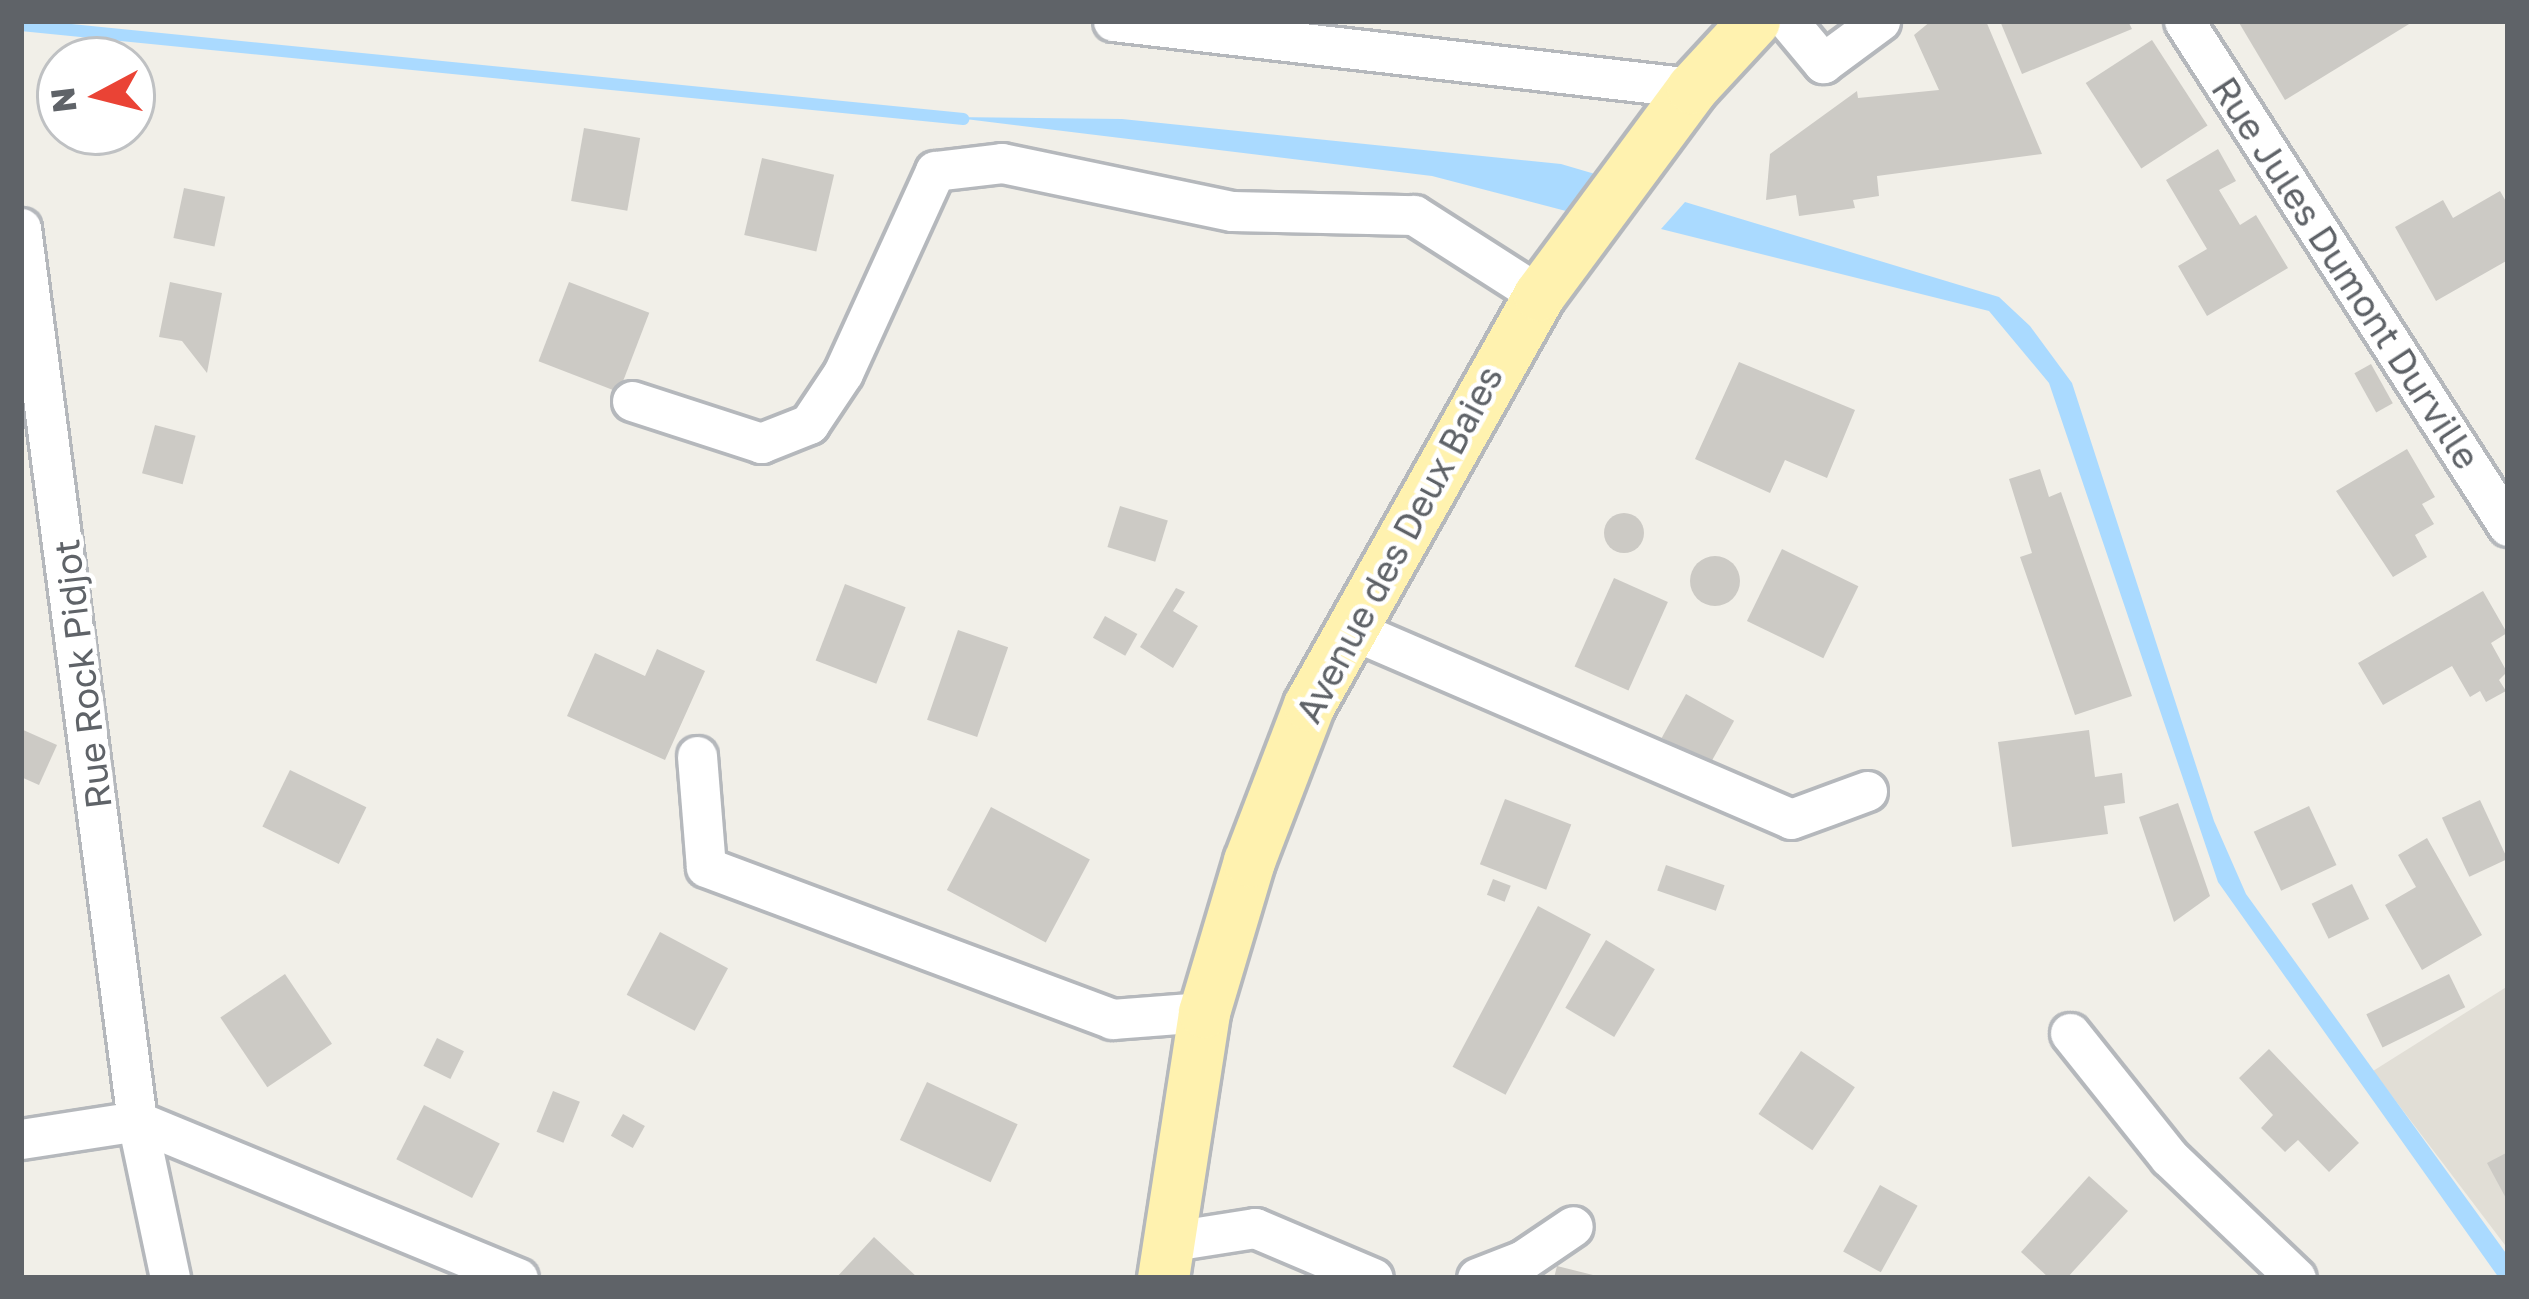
<!DOCTYPE html>
<html>
<head>
<meta charset="utf-8">
<style>
  body { margin:0 }
  #map { position:relative; width:2529px; height:1299px; overflow:hidden; background:#f1efe8; font-family:"Golos Text",sans-serif }
  div>[style] { position:absolute }
  [style*='--x'] { left:calc(var(--x)*1px); top:calc(var(--y)*1px); width:calc(var(--w)*1px); rotate:calc(var(--a)*1deg) }
  .education>* { inset:0; background:#e1ded6 }
  .water>* { inset:0; background:#aadaff }
  .stream>* { height:12px; margin:-6px; padding:0 6px; transform-origin:6px; border-radius:6px; background:#aadaff }
  .building>* { inset:0; background:#cccac5; transform-origin:0 0 }
  .round { border-radius:50% }
  .roads { filter:drop-shadow(3px 0 #b5b8bc) drop-shadow(-3px 0 #b5b8bc) drop-shadow(0 3px #b5b8bc) drop-shadow(0 -3px #b5b8bc) }
  .minor>* { height:39px; margin:-19.5px; padding:0 19.5px; transform-origin:19.5px; border-radius:19.5px; background:#fff }
  .major>* { height:51px; margin:-25.5px; padding:0 25.5px; transform-origin:25.5px; border-radius:25.5px; background:#fff2af }
  span { translate:-50% -50%; white-space:nowrap; text-align:center; line-height:1.15; -webkit-text-stroke:9px #fff; paint-order:stroke }
  .street-label { font-size:36px; color:#5f6368 }
  .frame { position:absolute; inset:0; border:24px solid #5f6368; pointer-events:none }
  .north { position:absolute; left:36px; top:36px; width:120px; height:120px; box-sizing:border-box; background:#fff; border:3px solid #bfc1c3; border-radius:50%; rotate:263deg; font-size:33px; font-weight:700; line-height:48px; text-align:center; color:#5f6368 }
  .north::after { content:''; display:block; margin:auto; width:42px; height:54px; background:#ea4335; clip-path:polygon(50% 0,100% 100%,50% 72%,0 100%) }
</style>
</head>
<body>
<div id="map">
  <div class="education">
    <div style="clip-path:polygon(2508px 986px,2508px 1249px,2373px 1071px)"></div>
  </div>
  <div class="water">
    <div style="clip-path:polygon(949px 117px,1122px 119px,1561px 164px,1595px 174px,1566px 211px,1432px 176px)"></div>
    <div style="clip-path:polygon(1685px 202px,1999px 297px,2030px 326px,2072px 383px,2214px 821px,2246px 894px,2508px 1256px,2508px 1278px,2499px 1278px,2218px 882px,2049px 383px,1989px 311px,1661px 229px)"></div>
  </div>
  <div class="stream">
    <div style="--x:21;--y:25;--w:947;--a:5.7"></div>
  </div>
  <div class="building">
    <div style="clip-path:polygon(1931px 21px,1986px 21px,2042px 154px,1877px 176px,1879px 196px,1853px 200px,1855px 208px,1799px 216px,1796px 195px,1766px 200px,1770px 154px,1857px 91px,1858px 98px,1939px 90px,1914px 35px)"></div>
    <div style="clip-path:polygon(2000px 21px,2128px 21px,2132px 29px,2022px 74px)"></div>
    <div style="clip-path:polygon(2238px 21px,2414px 21px,2285px 100px)"></div>
    <div style="left:2152px;top:40px;width:102px;height:79px;rotate:57deg"></div>
    <div style="left:584px;top:128px;width:57px;height:74px;rotate:10deg"></div>
    <div style="clip-path:polygon(2218px 149px,2236px 181px,2219px 190px,2240px 225px,2256px 215px,2288px 268px,2207px 316px,2178px 266px,2207px 249px,2166px 180px)"></div>
    <div style="left:762px;top:158px;width:74px;height:79px;rotate:13deg"></div>
    <div style="left:184px;top:188px;width:42px;height:51px;rotate:12deg"></div>
    <div style="clip-path:polygon(2500px 191px,2508px 205px,2508px 260px,2436px 301px,2395px 227px,2443px 200px,2453px 218px)"></div>
    <div style="clip-path:polygon(170px 282px,222px 293px,207px 373px,182px 341px,159px 337px)"></div>
    <div style="left:569px;top:282px;width:86px;height:85px;rotate:21deg"></div>
    <div style="clip-path:polygon(1739px 362px,1855px 410px,1827px 478px,1785px 460px,1770px 493px,1695px 459px)"></div>
    <div style="left:2371px;top:364px;width:45px;height:19px;rotate:61deg"></div>
    <div style="left:155px;top:425px;width:42px;height:50px;rotate:15deg"></div>
    <div style="clip-path:polygon(2407px 449px,2435px 497px,2422px 504px,2434px 524px,2415px 535px,2427px 557px,2393px 577px,2336px 491px)"></div>
    <div style="clip-path:polygon(2040px 469px,2049px 497px,2061px 492px,2132px 696px,2075px 715px,2020px 557px,2032px 553px,2009px 479px)"></div>
    <div style="left:1120px;top:506px;width:50px;height:43px;rotate:17deg"></div>
    <div class="round" style="left:1604px;top:513px;width:40px;height:40px"></div>
    <div style="left:1782px;top:549px;width:85px;height:80px;rotate:26deg"></div>
    <div class="round" style="left:1690px;top:556px;width:50px;height:50px"></div>
    <div style="left:1614px;top:578px;width:59px;height:97px;rotate:24deg"></div>
    <div style="left:845px;top:584px;width:65px;height:82px;rotate:21deg"></div>
    <div style="clip-path:polygon(1176px 588px,1185px 592px,1173px 611px,1198px 626px,1173px 668px,1140px 647px)"></div>
    <div style="clip-path:polygon(2483px 591px,2507px 633px,2491px 643px,2507px 672px,2499px 680px,2506px 691px,2486px 702px,2480px 691px,2470px 697px,2452px 666px,2383px 705px,2358px 663px)"></div>
    <div style="left:1105px;top:616px;width:37px;height:25px;rotate:29deg"></div>
    <div style="left:958px;top:630px;width:53px;height:95px;rotate:19deg"></div>
    <div style="clip-path:polygon(657px 649px,705px 671px,665px 760px,567px 716px,595px 653px,645px 676px)"></div>
    <div style="left:1686px;top:694px;width:55px;height:50px;rotate:29deg"></div>
    <div style="clip-path:polygon(21px 729px,57px 745px,39px 785px,21px 777px)"></div>
    <div style="clip-path:polygon(2089px 730px,2095px 777px,2122px 773px,2125px 803px,2104px 806px,2108px 834px,2012px 847px,1998px 742px)"></div>
    <div style="left:290px;top:770px;width:85px;height:63px;rotate:26deg"></div>
    <div style="left:1505px;top:799px;width:71px;height:70px;rotate:21deg"></div>
    <div style="left:2480px;top:800px;width:65px;height:42px;rotate:65deg"></div>
    <div style="clip-path:polygon(2178px 803px,2210px 896px,2174px 922px,2139px 817px)"></div>
    <div style="left:2309px;top:806px;width:65px;height:61px;rotate:65deg"></div>
    <div style="left:991px;top:807px;width:112px;height:94px;rotate:28deg"></div>
    <div style="clip-path:polygon(2427px 838px,2482px 935px,2422px 970px,2385px 905px,2416px 887px,2398px 855px)"></div>
    <div style="left:1666px;top:865px;width:62px;height:27px;rotate:19deg"></div>
    <div style="left:1493px;top:879px;width:19px;height:17px;rotate:21deg"></div>
    <div style="left:2352px;top:884px;width:39px;height:45px;rotate:64deg"></div>
    <div style="left:1538px;top:906px;width:60px;height:182px;rotate:28deg"></div>
    <div style="left:660px;top:932px;width:77px;height:71px;rotate:28deg"></div>
    <div style="left:1606px;top:940px;width:57px;height:79px;rotate:31deg"></div>
    <div style="left:285px;top:974px;width:84px;height:78px;rotate:56deg"></div>
    <div style="left:2449px;top:974px;width:37px;height:92px;rotate:64deg"></div>
    <div style="left:437px;top:1038px;width:30px;height:31px;rotate:26deg"></div>
    <div style="clip-path:polygon(2269px 1049px,2359px 1143px,2329px 1172px,2298px 1140px,2285px 1152px,2261px 1128px,2273px 1115px,2239px 1078px)"></div>
    <div style="left:1801px;top:1051px;width:65px;height:76px;rotate:34deg"></div>
    <div style="left:927px;top:1082px;width:100px;height:64px;rotate:25deg"></div>
    <div style="left:553px;top:1091px;width:29px;height:44px;rotate:22deg"></div>
    <div style="left:424px;top:1105px;width:85px;height:61px;rotate:27deg"></div>
    <div style="left:623px;top:1114px;width:25px;height:25px;rotate:29deg"></div>
    <div style="clip-path:polygon(2508px 1152px,2508px 1202px,2487px 1163px)"></div>
    <div style="clip-path:polygon(2089px 1176px,2128px 1211px,2067px 1278px,2049px 1278px,2021px 1252px)"></div>
    <div style="left:1880px;top:1185px;width:43px;height:76px;rotate:29deg"></div>
    <div style="clip-path:polygon(874px 1237px,918px 1278px,836px 1278px)"></div>
    <div style="clip-path:polygon(1557px 1266px,1597px 1276px,1597px 1278px,1554px 1278px)"></div>
  </div>
  <div class="roads">
    <div class="minor">
      <div style="--x:1113;--y:21;--w:583;--a:6.6"></div>
      <div style="--x:1788;--y:21;--w:55;--a:50.2"></div>
      <div style="--x:1823;--y:63;--w:71;--a:-36.4"></div>
      <div style="--x:2184;--y:21;--w:600;--a:57.32"></div>
      <div style="--x:21;--y:228;--w:901;--a:82.6"></div>
      <div style="--x:137;--y:1121;--w:160;--a:78.1"></div>
      <div style="--x:632;--y:401;--w:136;--a:18"></div>
      <div style="--x:761;--y:443;--w:52;--a:-21.6"></div>
      <div style="--x:809;--y:424;--w:61;--a:-56.3"></div>
      <div style="--x:843;--y:373;--w:222;--a:-65.5"></div>
      <div style="--x:935;--y:171;--w:67;--a:-6.8"></div>
      <div style="--x:1002;--y:163;--w:235;--a:11.8"></div>
      <div style="--x:1232;--y:211;--w:182;--a:1.3"></div>
      <div style="--x:1414;--y:215;--w:148;--a:32.6"></div>
      <div style="--x:1348;--y:628;--w:482;--a:23.3"></div>
      <div style="--x:1791;--y:819;--w:81;--a:-20.2"></div>
      <div style="--x:697;--y:756;--w:111;--a:85.4"></div>
      <div style="--x:706;--y:867;--w:434;--a:20.5"></div>
      <div style="--x:1112;--y:1019;--w:92;--a:-4.4"></div>
      <div style="--x:2070;--y:1033;--w:159;--a:51.4"></div>
      <div style="--x:2169;--y:1157;--w:175;--a:43.6"></div>
      <div style="--x:21;--y:1139;--w:117;--a:-8.8"></div>
      <div style="--x:137;--y:1121;--w:412;--a:22.4"></div>
      <div style="--x:1166;--y:1242;--w:90;--a:-8.9"></div>
      <div style="--x:1255;--y:1228;--w:128;--a:23"></div>
      <div style="--x:1477;--y:1278;--w:49;--a:-21.4"></div>
      <div style="--x:1523;--y:1260;--w:60;--a:-34.2"></div>
    </div>
    <div class="major">
      <div style="--x:1163;--y:1278;--w:269;--a:-81.2"></div>
      <div style="--x:1204;--y:1012;--w:158;--a:-73.4"></div>
      <div style="--x:1249;--y:861;--w:167;--a:-69"></div>
      <div style="--x:1309;--y:705;--w:470;--a:-60.7"></div>
      <div style="--x:1539;--y:295;--w:257;--a:-53.5"></div>
      <div style="--x:1692;--y:88;--w:91;--a:-47.2"></div>
    </div>
  </div>
  <div class="street-label">
    <span style="left:2346px;top:273px;rotate:57deg">Rue Jules Dumont Durville</span>
    <span style="left:1399px;top:544px;rotate:-62deg">Avenue des Deux Baies</span>
    <span style="left:82px;top:674px;rotate:-97deg">Rue Rock Pidjot</span>
  </div>
  <div class="frame"></div>
  <div class="north">N</div>
</div>
</body>
</html>
